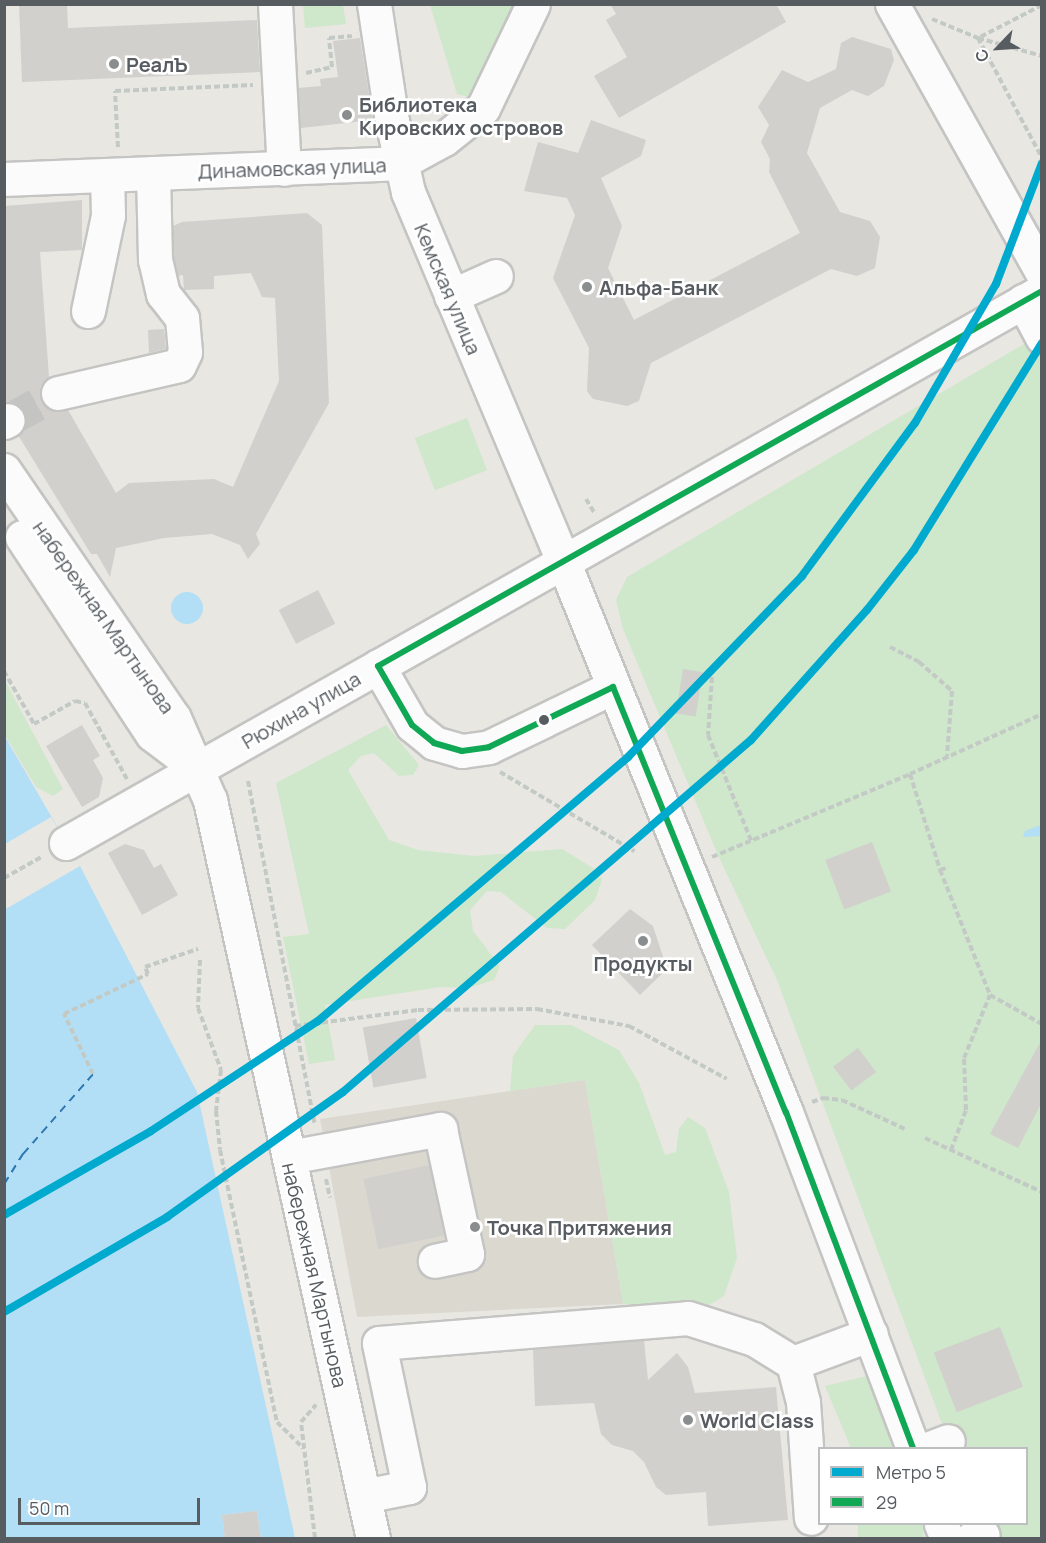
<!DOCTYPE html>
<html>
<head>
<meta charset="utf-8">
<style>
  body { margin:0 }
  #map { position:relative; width:1046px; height:1543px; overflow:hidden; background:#e8e7e2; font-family:Manrope,sans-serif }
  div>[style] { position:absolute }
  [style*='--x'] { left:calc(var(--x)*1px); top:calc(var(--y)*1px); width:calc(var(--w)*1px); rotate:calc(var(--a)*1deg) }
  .education>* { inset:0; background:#dbd8d0 }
  .green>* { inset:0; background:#cfe7ca; transform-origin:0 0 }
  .water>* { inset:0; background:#b2dff6 }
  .round { border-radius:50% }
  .pier>* { inset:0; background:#e8e7e2 }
  .ferry>* { height:1.5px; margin-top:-0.75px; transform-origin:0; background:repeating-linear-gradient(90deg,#2e77b1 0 8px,transparent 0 14px) }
  .building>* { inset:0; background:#d1d0cd; transform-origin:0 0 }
  .minor-tunnel>* { height:33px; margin-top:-16.5px; transform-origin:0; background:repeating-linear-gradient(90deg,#c4c4c2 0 33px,transparent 0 49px) }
  .path>* { height:4px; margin-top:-2px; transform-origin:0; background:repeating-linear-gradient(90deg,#c3cac6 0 6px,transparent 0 9px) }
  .roads { filter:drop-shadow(2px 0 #c4c4c3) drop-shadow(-2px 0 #c4c4c3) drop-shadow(0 2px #c4c4c3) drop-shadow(0 -2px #c4c4c3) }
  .minor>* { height:33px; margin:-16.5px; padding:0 16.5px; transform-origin:16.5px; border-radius:16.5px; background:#fcfbfb }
  .bus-1>* { height:6px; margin:-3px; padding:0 3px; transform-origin:3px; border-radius:3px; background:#10a855 }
  .metro-1>* { height:8px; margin:-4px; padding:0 4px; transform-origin:4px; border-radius:4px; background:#00a9ce }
  .dots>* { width:16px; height:16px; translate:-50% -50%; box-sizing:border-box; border:3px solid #fff; border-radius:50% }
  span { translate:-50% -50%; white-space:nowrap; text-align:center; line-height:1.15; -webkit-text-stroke:5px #fff; paint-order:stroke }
  .poi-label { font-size:20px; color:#575c61; font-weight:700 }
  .left { translate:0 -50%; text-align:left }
  .street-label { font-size:20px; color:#575c61 }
  .frame { position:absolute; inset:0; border:6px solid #575c61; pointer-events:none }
  .legend { position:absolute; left:818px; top:1447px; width:210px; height:78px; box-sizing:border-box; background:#fff; border:2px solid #bcbec0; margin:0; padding:8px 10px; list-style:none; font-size:18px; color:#575c61 }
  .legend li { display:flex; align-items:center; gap:12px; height:30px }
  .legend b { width:30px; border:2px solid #bcbec0 }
  .north { position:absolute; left:968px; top:18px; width:60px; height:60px; -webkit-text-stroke:4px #fff; paint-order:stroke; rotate:245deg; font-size:16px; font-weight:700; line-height:24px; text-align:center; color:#575c61 }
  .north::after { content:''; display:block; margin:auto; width:21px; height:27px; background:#575c61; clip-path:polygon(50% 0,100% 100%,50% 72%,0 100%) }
  .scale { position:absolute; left:18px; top:1498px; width:182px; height:27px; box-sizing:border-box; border:3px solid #575c61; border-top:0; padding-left:8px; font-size:18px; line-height:21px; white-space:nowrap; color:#575c61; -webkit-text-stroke:4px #fff; paint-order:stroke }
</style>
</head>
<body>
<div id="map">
  <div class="education">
    <div style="clip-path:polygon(585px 1080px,623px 1304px,357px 1317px,320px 1119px)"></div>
  </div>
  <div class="green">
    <div style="clip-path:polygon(303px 5px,343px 5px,346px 24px,305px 28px)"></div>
    <div style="clip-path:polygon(430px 5px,519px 5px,478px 99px,457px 94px)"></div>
    <div style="clip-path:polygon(1041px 334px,1041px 1538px,984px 1538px,979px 1524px,1026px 1524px,1026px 1448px,951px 1448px,777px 980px,718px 855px,623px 629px,616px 600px,627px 577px)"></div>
    <div style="left:467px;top:418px;width:56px;height:56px;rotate:69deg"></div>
    <div style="clip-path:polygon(4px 679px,63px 789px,53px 796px,36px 787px,5px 735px)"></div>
    <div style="clip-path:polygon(386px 725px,419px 765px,413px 775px,399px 776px,374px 753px,361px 756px,348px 770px,389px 840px,418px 850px,474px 856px,562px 849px,593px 868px,602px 879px,595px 900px,565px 929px,547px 928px,501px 892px,487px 891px,470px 910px,473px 931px,500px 966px,494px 980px,469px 988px,440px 987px,325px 1005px,335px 1060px,309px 1064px,283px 937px,309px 934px,276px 783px)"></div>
    <div style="clip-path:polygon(535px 1025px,571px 1025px,619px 1050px,639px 1083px,665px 1155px,676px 1152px,679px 1129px,688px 1117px,705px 1128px,729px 1192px,737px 1258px,724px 1296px,699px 1311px,623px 1304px,585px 1080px,510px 1091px,513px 1056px)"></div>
    <div style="clip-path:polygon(867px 1376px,895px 1448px,851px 1448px,825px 1386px)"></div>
    <div style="left:858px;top:1524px;width:65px;height:14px"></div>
  </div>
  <div class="water">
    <div class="round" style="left:171px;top:592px;width:32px;height:32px"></div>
    <div style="clip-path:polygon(4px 735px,80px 866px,197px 1092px,295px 1538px,261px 1538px,257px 1511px,222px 1515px,225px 1538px,5px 1538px)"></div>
    <div style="clip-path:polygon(1041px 825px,1041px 836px,1023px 837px,1025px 831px)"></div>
  </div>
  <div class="pier">
    <div style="clip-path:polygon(51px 817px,80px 866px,4px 910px,5px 844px)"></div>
  </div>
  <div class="ferry">
    <div style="--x:4;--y:1184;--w:36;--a:-58"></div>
    <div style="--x:23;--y:1154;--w:106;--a:-48.8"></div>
  </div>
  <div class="building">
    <div style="clip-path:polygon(19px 4px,67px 4px,68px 28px,257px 20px,260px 72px,22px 82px)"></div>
    <div style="clip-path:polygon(610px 4px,776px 4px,786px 22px,619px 118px,594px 76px,627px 57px,606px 20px,616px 14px)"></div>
    <div style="clip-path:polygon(852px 37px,891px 49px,894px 60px,884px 86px,868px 96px,852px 90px,820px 108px,807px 153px,840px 212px,870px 221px,880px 237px,875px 268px,857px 276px,831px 269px,651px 363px,639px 401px,627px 406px,593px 399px,587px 391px,589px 348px,553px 278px,575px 215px,567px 198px,524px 191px,538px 142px,578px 153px,591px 120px,646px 140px,641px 156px,601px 178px,622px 226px,608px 268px,634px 320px,800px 233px,769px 172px,770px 159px,761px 142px,769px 125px,758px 107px,782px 70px,808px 82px,836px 69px,841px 43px)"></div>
    <div style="clip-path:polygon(360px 38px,373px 120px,301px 128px,298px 88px,321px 86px,320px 79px,338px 77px,333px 41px)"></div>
    <div style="clip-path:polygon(82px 200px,82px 250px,40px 252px,49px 377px,40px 387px,40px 397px,52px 411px,68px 410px,116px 493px,129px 483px,214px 479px,233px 487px,279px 381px,275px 298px,262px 297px,251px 273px,214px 276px,214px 289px,184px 290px,183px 275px,178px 276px,174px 258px,173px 226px,182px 222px,307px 213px,322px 225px,329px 403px,256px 534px,260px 544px,248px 559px,240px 545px,212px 534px,164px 538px,116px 548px,110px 577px,97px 554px,91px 554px,18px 435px,27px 422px,25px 412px,18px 404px,4px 402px,4px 206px)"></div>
    <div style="clip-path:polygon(164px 329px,166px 349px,149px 353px,148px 330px)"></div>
    <div style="left:318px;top:590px;width:38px;height:44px;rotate:63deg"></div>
    <div style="left:683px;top:669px;width:20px;height:45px;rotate:9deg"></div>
    <div style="clip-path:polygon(82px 725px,100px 756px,93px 760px,103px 778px,99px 797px,82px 807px,46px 746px)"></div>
    <div style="left:872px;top:842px;width:53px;height:50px;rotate:69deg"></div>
    <div style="clip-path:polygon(125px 844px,144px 850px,154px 868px,161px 864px,178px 895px,142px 915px,108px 853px)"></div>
    <div style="clip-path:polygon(630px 909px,653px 926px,667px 969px,640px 995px,592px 945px)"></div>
    <div style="left:416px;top:1018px;width:61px;height:54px;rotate:80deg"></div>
    <div style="clip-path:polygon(1041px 1041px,1041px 1104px,1018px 1148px,990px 1134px)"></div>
    <div style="left:858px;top:1048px;width:30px;height:31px;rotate:53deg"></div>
    <div style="left:429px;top:1165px;width:72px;height:67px;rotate:78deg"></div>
    <div style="left:1000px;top:1327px;width:64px;height:71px;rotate:69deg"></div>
    <div style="clip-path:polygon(644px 1340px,648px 1380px,677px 1353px,688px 1367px,695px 1393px,776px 1387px,788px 1520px,708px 1526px,706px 1492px,666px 1495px,656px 1487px,644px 1462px,633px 1451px,612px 1445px,601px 1434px,594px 1403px,535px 1406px,533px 1350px)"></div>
    <div style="clip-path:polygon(257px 1511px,261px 1539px,225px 1539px,222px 1515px)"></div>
  </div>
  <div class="minor-tunnel">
    <div style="--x:8;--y:420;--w:57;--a:-28.4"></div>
  </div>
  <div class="path">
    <div style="--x:1042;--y:5;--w:72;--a:152.7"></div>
    <div style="--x:978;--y:38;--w:136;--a:61.9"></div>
    <div style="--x:932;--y:19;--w:50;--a:22.4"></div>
    <div style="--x:978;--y:38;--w:66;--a:15.7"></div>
    <div style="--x:306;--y:73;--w:27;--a:-13"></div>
    <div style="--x:332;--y:67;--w:29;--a:-96"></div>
    <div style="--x:329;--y:38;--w:23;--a:-5"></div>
    <div style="--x:118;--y:147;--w:56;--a:-93.1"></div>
    <div style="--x:115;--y:91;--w:138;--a:-2.5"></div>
    <div style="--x:586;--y:499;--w:17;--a:59"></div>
    <div style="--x:890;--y:647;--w:33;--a:27"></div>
    <div style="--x:919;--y:662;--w:44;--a:41.3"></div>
    <div style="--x:952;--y:691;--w:65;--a:94.4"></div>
    <div style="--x:4;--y:671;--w:61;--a:60.5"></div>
    <div style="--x:34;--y:724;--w:47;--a:-29.3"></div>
    <div style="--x:75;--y:701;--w:10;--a:11"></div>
    <div style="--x:85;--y:703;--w:87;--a:61.1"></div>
    <div style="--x:712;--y:677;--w:58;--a:93.9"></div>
    <div style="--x:708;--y:735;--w:117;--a:67.8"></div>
    <div style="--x:500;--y:772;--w:156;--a:30.5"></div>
    <div style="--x:910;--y:774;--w:101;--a:72.6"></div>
    <div style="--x:940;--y:870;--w:135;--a:68.2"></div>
    <div style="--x:248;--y:781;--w:350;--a:79"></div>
    <div style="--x:712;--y:857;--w:215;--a:-22.7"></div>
    <div style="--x:910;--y:774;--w:145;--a:-24.4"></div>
    <div style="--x:940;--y:870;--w:9;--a:-21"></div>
    <div style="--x:4;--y:878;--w:45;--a:-29.4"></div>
    <div style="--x:200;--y:960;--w:48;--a:92.4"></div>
    <div style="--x:198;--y:1008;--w:66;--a:69.6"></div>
    <div style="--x:221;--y:1070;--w:41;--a:97"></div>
    <div style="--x:216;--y:1111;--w:39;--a:84"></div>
    <div style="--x:220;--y:1150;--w:278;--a:78.2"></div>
    <div style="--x:277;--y:1422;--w:37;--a:45"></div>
    <div style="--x:295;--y:1026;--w:124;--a:-7.4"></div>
    <div style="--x:418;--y:1010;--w:119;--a:-0.5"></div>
    <div style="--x:537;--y:1009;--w:94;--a:10.5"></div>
    <div style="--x:629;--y:1026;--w:111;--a:28.4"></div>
    <div style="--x:93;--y:1074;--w:67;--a:-115.8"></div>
    <div style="--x:64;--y:1014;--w:93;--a:-25.5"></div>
    <div style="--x:148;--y:974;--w:8;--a:-113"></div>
    <div style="--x:145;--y:967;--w:56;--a:-18.8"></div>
    <div style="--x:812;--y:1102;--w:12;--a:-20"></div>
    <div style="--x:823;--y:1098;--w:19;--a:6"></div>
    <div style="--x:842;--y:1100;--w:69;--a:24.7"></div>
    <div style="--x:925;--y:1138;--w:129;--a:24.8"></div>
    <div style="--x:951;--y:1150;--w:43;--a:-69.4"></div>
    <div style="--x:966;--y:1110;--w:52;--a:-92.2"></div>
    <div style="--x:964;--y:1058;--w:68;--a:-67.6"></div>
    <div style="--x:990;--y:995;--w:60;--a:29.1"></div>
    <div style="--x:326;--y:1179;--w:19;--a:78"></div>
    <div style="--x:315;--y:1538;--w:117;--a:-96.9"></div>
    <div style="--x:301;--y:1422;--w:23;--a:-49"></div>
  </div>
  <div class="roads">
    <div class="minor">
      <div style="--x:275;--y:4;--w:165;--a:86.9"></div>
      <div style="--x:374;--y:4;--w:118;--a:81.3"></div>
      <div style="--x:392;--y:121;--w:73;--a:77.3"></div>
      <div style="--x:408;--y:192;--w:400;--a:67.2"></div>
      <div style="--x:563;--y:561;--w:594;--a:67.97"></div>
      <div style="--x:786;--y:1112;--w:359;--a:69.3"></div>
      <div style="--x:892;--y:4;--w:307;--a:60.8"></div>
      <div style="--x:4;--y:179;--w:396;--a:-2.3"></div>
      <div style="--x:400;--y:163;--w:50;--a:-28.6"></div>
      <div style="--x:444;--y:139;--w:50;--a:-38.5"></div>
      <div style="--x:483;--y:108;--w:115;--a:-64.3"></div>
      <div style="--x:451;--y:296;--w:49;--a:-24"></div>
      <div style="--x:1023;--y:301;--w:41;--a:62.2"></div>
      <div style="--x:88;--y:311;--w:98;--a:-78.2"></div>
      <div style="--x:108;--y:215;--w:40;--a:-91.4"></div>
      <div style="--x:58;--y:393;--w:124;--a:-13"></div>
      <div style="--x:179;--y:365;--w:14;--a:-65"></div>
      <div style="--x:185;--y:352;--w:34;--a:-95"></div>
      <div style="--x:182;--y:318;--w:31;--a:-128"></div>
      <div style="--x:163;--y:294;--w:35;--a:-103"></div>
      <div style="--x:155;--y:260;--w:87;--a:-91.3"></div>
      <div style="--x:4;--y:422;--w:4;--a:-27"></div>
      <div style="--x:4;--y:470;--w:301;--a:55.6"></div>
      <div style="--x:174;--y:718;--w:90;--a:66.3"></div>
      <div style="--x:210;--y:800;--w:756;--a:77.55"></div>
      <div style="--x:22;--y:537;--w:236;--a:56.6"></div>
      <div style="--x:152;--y:734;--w:51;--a:37.1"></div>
      <div style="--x:378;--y:666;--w:68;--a:60"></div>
      <div style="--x:412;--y:725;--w:28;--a:39"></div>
      <div style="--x:434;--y:743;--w:29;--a:16"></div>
      <div style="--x:462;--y:751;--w:27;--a:-8"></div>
      <div style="--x:489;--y:747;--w:138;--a:-25.8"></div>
      <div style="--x:66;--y:843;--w:1121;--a:-29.49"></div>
      <div style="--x:289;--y:1157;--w:154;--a:-10.5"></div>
      <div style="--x:440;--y:1129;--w:128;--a:77.8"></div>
      <div style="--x:467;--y:1254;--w:33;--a:168"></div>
      <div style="--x:793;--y:1363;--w:83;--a:-20.4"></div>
      <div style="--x:930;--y:1448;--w:19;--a:-21"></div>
      <div style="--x:364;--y:1496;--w:46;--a:-11.3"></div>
      <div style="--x:409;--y:1487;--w:147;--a:-101.8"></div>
      <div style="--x:379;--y:1343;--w:310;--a:-4.6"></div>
      <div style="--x:688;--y:1318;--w:69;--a:17.7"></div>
      <div style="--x:754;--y:1339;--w:46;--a:31.6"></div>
      <div style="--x:793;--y:1363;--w:40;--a:75.6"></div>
      <div style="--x:803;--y:1402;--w:116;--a:86.1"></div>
      <div style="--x:941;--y:1524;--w:15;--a:67"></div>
      <div style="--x:972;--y:1538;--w:11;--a:-15"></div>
    </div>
  </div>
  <div class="bus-1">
    <div style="--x:378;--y:666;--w:763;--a:-29.46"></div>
    <div style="--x:378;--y:666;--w:68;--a:60"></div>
    <div style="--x:412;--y:725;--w:28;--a:39"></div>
    <div style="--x:434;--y:743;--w:29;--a:16"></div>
    <div style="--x:462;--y:751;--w:27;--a:-8"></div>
    <div style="--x:489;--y:747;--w:138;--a:-25.8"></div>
    <div style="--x:613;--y:687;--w:459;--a:67.9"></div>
    <div style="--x:786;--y:1112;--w:359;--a:69.3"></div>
  </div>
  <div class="metro-1">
    <div style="--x:4;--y:1215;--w:169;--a:-29.7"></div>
    <div style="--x:151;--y:1131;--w:200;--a:-33.4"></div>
    <div style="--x:318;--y:1021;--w:407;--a:-40.4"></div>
    <div style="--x:628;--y:757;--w:251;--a:-46.1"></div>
    <div style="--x:802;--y:576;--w:190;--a:-53.6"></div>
    <div style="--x:915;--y:423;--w:161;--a:-59.8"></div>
    <div style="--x:996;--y:284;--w:129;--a:-69.2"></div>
    <div style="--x:4;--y:1312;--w:189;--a:-30.2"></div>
    <div style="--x:167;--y:1217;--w:216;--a:-35.4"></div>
    <div style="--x:343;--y:1092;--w:539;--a:-40.79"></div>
    <div style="--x:751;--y:740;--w:174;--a:-48.3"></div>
    <div style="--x:867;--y:610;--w:76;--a:-51.9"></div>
    <div style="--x:914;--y:550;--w:243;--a:-58.3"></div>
  </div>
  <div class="dots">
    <div style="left:114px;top:64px;background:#8a8d8e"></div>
    <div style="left:347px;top:115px;background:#8a8d8e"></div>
    <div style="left:587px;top:287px;background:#8a8d8e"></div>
    <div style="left:544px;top:720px;background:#575c61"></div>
    <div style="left:643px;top:941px;background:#8a8d8e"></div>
    <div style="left:475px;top:1227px;background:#8a8d8e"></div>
    <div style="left:688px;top:1420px;background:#8a8d8e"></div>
  </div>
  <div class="poi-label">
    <span class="left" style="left:126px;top:64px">РеалЪ</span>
    <span class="left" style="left:359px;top:116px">Библиотека<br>Кировских островов</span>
    <span class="left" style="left:599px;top:287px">Альфа-Банк</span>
    <span style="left:643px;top:963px">Продукты</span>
    <span class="left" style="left:487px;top:1227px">Точка Притяжения</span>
    <span class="left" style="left:700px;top:1420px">World Class</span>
  </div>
  <div class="street-label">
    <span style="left:292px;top:168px;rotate:-2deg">Динамовская улица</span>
    <span style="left:448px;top:289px;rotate:67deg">Кемская улица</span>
    <span style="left:104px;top:617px;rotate:55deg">набережная Мартынова</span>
    <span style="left:301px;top:710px;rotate:-30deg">Рюхина улица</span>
    <span style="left:315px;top:1275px;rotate:77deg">набережная Мартынова</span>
  </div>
  <div class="frame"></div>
  <ul class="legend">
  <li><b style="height:8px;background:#00a9ce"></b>Метро 5</li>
  <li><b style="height:8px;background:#10a855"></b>29</li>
  </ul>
  <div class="north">С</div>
  <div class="scale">50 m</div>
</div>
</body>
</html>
